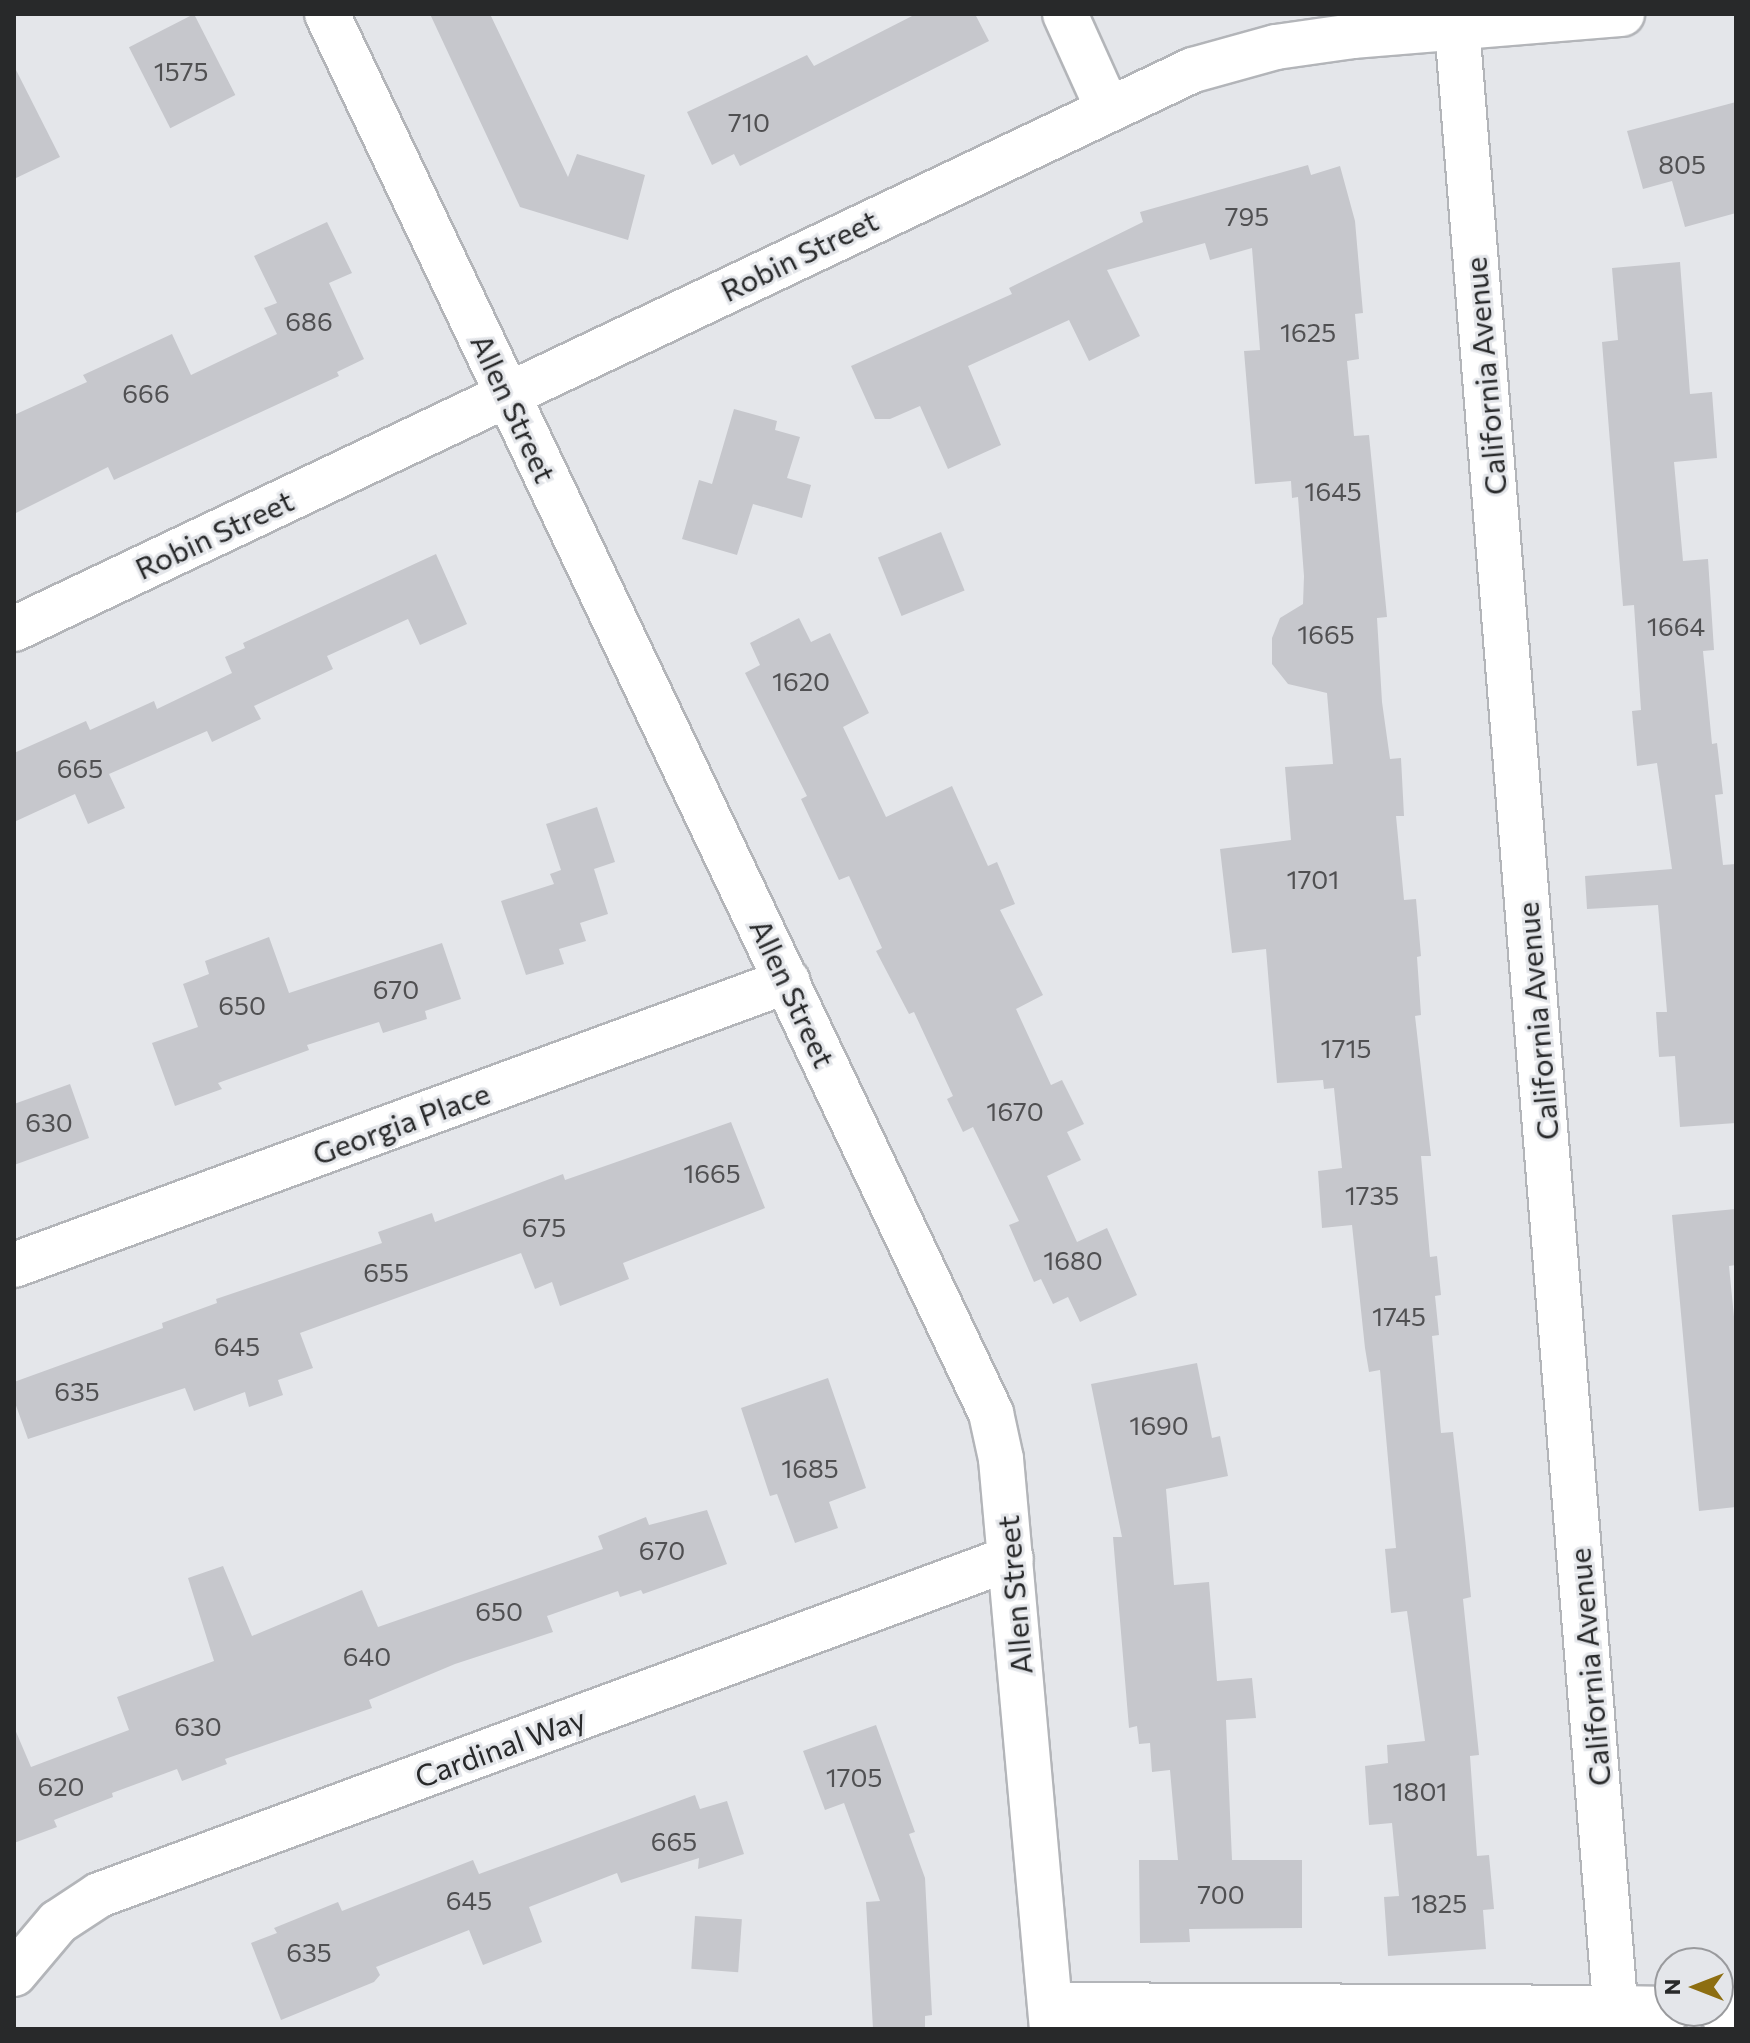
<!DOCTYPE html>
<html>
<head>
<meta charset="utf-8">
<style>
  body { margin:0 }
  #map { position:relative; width:1750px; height:2043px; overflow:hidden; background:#e4e6ea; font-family:Commissioner,sans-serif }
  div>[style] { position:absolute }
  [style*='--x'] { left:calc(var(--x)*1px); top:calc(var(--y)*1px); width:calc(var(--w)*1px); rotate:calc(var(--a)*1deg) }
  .building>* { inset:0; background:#c6c7cc; transform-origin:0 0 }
  .roads { filter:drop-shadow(2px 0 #b3b5b9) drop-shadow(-2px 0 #b3b5b9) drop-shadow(0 2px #b3b5b9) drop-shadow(0 -2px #b3b5b9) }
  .street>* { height:44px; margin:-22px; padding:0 22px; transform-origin:22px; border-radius:22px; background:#fff }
  .secondary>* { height:44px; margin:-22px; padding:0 22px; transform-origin:22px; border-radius:22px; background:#fff }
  span { translate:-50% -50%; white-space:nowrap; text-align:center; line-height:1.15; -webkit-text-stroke:6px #e4e6ea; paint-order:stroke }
  .number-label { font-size:26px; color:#505052 }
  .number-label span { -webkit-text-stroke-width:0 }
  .street-label { font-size:30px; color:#28292a }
  .frame { position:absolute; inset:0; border:16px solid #28292a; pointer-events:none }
  .north { position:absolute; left:1654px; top:1947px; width:80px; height:80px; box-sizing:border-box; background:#e4e6ea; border:2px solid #999a9d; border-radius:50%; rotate:270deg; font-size:22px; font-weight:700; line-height:32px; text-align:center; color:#28292a }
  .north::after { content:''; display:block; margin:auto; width:28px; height:36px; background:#8d6e11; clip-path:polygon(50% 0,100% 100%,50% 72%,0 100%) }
</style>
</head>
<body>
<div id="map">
  <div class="building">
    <div style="left:194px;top:14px;width:91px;height:73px;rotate:63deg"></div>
    <div style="clip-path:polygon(430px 14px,490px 14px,568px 177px,577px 154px,645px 175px,628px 240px,520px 207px)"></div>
    <div style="clip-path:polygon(916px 14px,975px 14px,989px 41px,740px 166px,734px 154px,712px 165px,687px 112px,807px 55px,814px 66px)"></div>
    <div style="clip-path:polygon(14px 66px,60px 157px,14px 179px)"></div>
    <div style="clip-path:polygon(1736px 102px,1736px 213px,1685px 227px,1672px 181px,1643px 189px,1627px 131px)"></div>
    <div style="clip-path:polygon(1308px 165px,1311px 175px,1340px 166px,1355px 221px,1363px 313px,1355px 314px,1359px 359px,1347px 361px,1354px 436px,1369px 435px,1387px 617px,1377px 618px,1382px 702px,1390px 759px,1401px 758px,1404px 816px,1396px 816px,1404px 900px,1416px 899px,1421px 956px,1417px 957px,1421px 1015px,1415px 1016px,1431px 1156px,1421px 1156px,1430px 1257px,1437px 1256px,1441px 1295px,1435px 1296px,1439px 1335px,1432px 1336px,1441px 1433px,1453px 1432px,1465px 1538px,1471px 1597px,1463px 1599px,1479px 1755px,1470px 1756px,1477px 1856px,1489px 1855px,1494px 1909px,1483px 1910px,1486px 1949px,1388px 1956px,1384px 1897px,1399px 1896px,1392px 1823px,1369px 1825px,1365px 1766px,1388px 1763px,1387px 1745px,1425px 1741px,1407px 1611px,1391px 1613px,1385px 1549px,1396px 1548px,1380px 1370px,1369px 1372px,1365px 1348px,1352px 1225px,1322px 1228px,1318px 1171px,1342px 1168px,1334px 1088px,1324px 1089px,1323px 1080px,1277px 1083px,1266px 949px,1232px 953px,1220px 849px,1291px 840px,1285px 767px,1333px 764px,1327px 693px,1288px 684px,1272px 664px,1272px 638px,1280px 618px,1303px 604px,1304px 576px,1298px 497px,1292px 498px,1291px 481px,1255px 484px,1244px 351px,1260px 350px,1252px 248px,1210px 260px,1205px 243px,1107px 270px,1140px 336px,1089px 361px,1069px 320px,968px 366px,1001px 445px,948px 469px,920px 406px,890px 419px,875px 419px,851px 366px,1012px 294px,1009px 288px,1143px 222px,1140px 212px)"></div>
    <div style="clip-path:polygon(327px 222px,352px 273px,329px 283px,364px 359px,337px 372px,339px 376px,114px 480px,108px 467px,14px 514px,14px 415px,87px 382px,83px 375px,172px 334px,191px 375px,277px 334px,264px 308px,277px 303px,254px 256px)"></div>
    <div style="clip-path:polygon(1680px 262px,1690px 394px,1712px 392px,1717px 458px,1674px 462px,1683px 561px,1708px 559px,1714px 650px,1703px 651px,1712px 744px,1717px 743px,1723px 794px,1715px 795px,1723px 865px,1736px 864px,1736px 1123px,1680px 1127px,1675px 1056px,1659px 1057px,1656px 1012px,1667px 1012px,1658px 905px,1587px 909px,1585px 876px,1672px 869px,1657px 763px,1637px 766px,1632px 711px,1641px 710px,1634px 605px,1623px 606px,1602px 342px,1618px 340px,1612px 268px)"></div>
    <div style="clip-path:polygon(734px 409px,777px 421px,775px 430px,800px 437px,787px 478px,811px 485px,802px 518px,753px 504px,737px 555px,682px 539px,699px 480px,712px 484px)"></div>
    <div style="left:941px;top:532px;width:63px;height:68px;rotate:68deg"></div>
    <div style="clip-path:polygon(436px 554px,467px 624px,420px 645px,408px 619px,327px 656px,333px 669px,254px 706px,261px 719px,212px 742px,207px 731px,109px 774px,125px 808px,88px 824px,75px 794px,14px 822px,14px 753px,86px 721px,90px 730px,154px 701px,157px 709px,232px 673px,225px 657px,245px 648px,243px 643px)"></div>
    <div style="clip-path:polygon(799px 618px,811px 642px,830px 633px,869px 713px,843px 727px,886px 817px,952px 786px,988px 866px,997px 862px,1015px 904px,1000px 910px,1043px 995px,1016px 1009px,1051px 1085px,1062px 1080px,1084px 1124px,1067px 1132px,1081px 1160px,1047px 1176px,1077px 1242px,1107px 1228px,1137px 1295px,1080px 1322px,1068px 1297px,1053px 1304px,1041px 1279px,1034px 1282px,1009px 1225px,1019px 1221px,973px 1127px,963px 1132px,947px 1099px,953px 1096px,914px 1012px,909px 1014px,876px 951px,882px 948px,849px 876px,839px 880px,801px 799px,807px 796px,745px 673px,760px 665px,750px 643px)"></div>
    <div style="clip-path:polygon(597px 807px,615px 862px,594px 869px,608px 914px,580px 923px,586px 941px,559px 949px,564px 964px,526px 975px,501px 901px,554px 884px,550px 874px,561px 870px,546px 824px)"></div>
    <div style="clip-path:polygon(269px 937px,289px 993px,442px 943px,461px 999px,425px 1011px,427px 1019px,383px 1033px,379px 1022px,307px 1045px,309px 1050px,218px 1083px,222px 1089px,175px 1106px,152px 1043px,198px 1027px,183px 984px,209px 974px,205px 961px)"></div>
    <div style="clip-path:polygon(70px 1084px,89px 1138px,14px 1165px,14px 1104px)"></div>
    <div style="clip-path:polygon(731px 1122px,765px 1208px,623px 1263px,629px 1279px,560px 1306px,552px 1282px,535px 1289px,521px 1253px,300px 1333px,313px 1368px,278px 1380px,283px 1395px,249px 1407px,245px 1392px,194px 1411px,185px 1388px,28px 1439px,14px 1400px,14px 1382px,163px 1328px,162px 1323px,217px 1303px,216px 1299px,382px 1243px,378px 1232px,432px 1213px,435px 1222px,563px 1174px,565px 1180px)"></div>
    <div style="clip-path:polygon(1736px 1209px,1736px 1265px,1729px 1266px,1736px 1337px,1736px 1507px,1699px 1511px,1672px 1215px)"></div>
    <div style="clip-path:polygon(1197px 1363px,1212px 1438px,1220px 1436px,1228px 1476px,1166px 1489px,1174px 1585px,1209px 1582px,1217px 1681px,1252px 1678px,1256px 1718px,1226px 1720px,1232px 1860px,1302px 1860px,1302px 1928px,1189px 1929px,1190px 1942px,1140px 1943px,1139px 1860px,1178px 1860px,1170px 1770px,1152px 1772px,1150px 1743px,1139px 1744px,1137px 1726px,1129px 1728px,1113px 1537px,1122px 1537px,1091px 1384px)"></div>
    <div style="clip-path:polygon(828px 1378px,866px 1488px,829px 1502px,838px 1528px,795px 1543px,777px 1494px,770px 1496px,741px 1408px)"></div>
    <div style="clip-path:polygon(707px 1510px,727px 1564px,643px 1594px,641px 1590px,620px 1597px,618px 1591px,547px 1616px,553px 1632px,455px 1664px,369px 1700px,372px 1708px,225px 1759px,227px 1764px,182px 1781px,177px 1769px,112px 1793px,113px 1797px,54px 1820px,57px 1827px,14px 1843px,14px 1727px,31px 1767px,129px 1730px,117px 1697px,214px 1661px,188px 1578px,223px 1566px,252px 1636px,362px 1590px,378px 1627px,603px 1549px,598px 1536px,646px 1517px,649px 1525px)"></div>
    <div style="clip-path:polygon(876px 1725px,915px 1832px,909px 1834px,925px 1878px,932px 2015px,925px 2016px,925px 2029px,873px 2029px,866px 1902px,880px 1901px,844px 1803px,825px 1810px,803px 1751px)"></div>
    <div style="clip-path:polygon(695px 1795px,700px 1809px,727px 1801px,744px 1854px,698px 1869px,699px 1858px,621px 1883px,617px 1873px,529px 1907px,542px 1942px,483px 1965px,469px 1930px,376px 1967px,380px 1975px,374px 1982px,281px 2020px,251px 1943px,277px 1933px,274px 1928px,338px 1902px,342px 1911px,473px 1860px,479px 1874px)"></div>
    <div style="left:695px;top:1916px;width:47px;height:53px;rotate:4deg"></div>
  </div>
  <div class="roads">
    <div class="street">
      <div style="--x:327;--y:14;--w:1549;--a:64.61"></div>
      <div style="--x:991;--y:1413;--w:47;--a:77.7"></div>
      <div style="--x:1001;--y:1459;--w:572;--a:84.89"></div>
      <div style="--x:1065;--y:14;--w:102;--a:65.7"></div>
      <div style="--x:14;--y:629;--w:1305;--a:-25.37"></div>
      <div style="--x:1193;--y:70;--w:86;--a:-15.5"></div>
      <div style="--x:1276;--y:47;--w:78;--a:-8.1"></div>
      <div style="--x:1353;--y:36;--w:270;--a:-4.7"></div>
      <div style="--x:14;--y:1265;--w:824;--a:-20.17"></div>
      <div style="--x:14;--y:1974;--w:68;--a:-49.8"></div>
      <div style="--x:58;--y:1922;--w:49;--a:-33.4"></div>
      <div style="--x:99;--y:1895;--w:972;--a:-20.28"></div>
      <div style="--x:1051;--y:2005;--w:565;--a:0.3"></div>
    </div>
    <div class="secondary">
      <div style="--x:1456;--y:14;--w:2021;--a:85.43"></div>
      <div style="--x:1616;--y:2008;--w:54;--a:1.1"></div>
      <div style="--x:1718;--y:2009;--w:18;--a:3"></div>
    </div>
  </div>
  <div class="number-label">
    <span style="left:181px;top:71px">1575</span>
    <span style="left:749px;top:122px">710</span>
    <span style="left:1682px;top:164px">805</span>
    <span style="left:1247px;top:216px">795</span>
    <span style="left:309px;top:321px">686</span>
    <span style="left:1308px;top:332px">1625</span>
    <span style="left:146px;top:393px">666</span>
    <span style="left:1333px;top:491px">1645</span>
    <span style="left:1676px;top:626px">1664</span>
    <span style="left:1326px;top:634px">1665</span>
    <span style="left:801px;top:681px">1620</span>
    <span style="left:80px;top:768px">665</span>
    <span style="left:1313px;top:879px">1701</span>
    <span style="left:396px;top:989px">670</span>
    <span style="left:242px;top:1005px">650</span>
    <span style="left:1346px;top:1048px">1715</span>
    <span style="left:1015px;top:1111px">1670</span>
    <span style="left:49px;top:1122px">630</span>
    <span style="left:712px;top:1173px">1665</span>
    <span style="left:1372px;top:1195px">1735</span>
    <span style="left:544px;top:1227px">675</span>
    <span style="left:1073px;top:1260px">1680</span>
    <span style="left:386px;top:1272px">655</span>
    <span style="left:1399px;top:1316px">1745</span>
    <span style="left:237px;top:1346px">645</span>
    <span style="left:77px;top:1391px">635</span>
    <span style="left:1159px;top:1425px">1690</span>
    <span style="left:810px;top:1468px">1685</span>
    <span style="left:662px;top:1550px">670</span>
    <span style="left:499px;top:1611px">650</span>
    <span style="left:367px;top:1656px">640</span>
    <span style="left:198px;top:1726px">630</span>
    <span style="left:854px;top:1777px">1705</span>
    <span style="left:61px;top:1786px">620</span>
    <span style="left:1420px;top:1791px">1801</span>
    <span style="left:674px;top:1841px">665</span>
    <span style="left:1221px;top:1894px">700</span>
    <span style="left:469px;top:1900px">645</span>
    <span style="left:1439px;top:1903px">1825</span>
    <span style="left:309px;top:1952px">635</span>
  </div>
  <div class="street-label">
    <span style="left:799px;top:255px;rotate:-26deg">Robin Street</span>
    <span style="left:1485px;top:376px;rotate:-95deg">California Avenue</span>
    <span style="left:514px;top:408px;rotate:65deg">Allen Street</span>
    <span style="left:214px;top:534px;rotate:-25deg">Robin Street</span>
    <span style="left:793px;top:993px;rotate:65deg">Allen Street</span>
    <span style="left:1537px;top:1021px;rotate:-95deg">California Avenue</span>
    <span style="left:401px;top:1123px;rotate:-20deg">Georgia Place</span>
    <span style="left:1014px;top:1595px;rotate:-95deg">Allen Street</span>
    <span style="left:1589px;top:1667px;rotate:-95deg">California Avenue</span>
    <span style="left:500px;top:1747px;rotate:-20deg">Cardinal Way</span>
  </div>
  <div class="frame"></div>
  <div class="north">N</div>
</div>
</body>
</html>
